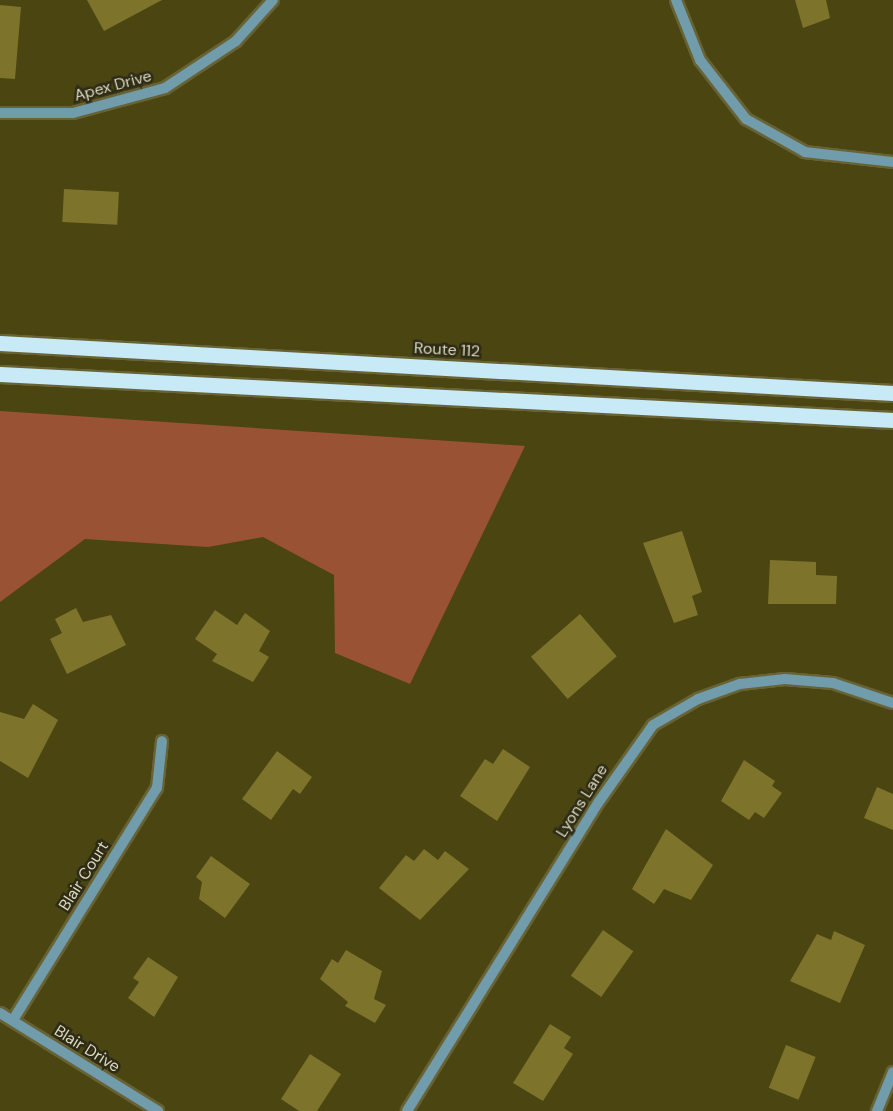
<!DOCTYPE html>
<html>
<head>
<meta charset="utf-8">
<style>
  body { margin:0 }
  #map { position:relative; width:893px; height:1111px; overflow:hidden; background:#4b4512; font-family:"DM Sans",sans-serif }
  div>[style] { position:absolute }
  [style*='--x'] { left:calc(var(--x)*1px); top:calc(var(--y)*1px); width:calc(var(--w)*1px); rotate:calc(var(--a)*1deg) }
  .green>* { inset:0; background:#9a5235 }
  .building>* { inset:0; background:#7d732b; transform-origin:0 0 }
  .roads { filter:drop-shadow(2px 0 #686335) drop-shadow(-2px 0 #686335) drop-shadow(0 2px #686335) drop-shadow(0 -2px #686335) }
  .minor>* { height:10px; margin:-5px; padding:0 5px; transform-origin:5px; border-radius:5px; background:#709cab }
  .major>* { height:15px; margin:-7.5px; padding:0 7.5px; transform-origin:7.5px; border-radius:7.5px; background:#c8eaf7 }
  span { translate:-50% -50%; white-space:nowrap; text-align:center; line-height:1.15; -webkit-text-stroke:5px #2e2b16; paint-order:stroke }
  .street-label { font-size:16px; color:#dcd9c0 }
</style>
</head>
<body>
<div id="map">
  <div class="green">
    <div style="clip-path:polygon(0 411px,525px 446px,410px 684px,335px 653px,334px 575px,263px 537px,208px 547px,85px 539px,0 602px)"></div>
  </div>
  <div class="building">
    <div style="clip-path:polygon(87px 0,162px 0,104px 31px)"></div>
    <div style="clip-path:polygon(795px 0,826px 0,830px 18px,803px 28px)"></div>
    <div style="clip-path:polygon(0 5px,21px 7px,15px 79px,0 78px)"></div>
    <div style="left:64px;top:189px;width:55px;height:33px;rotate:3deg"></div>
    <div style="clip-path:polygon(682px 531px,702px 592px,692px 596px,698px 615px,674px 623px,643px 543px)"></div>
    <div style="clip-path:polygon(770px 560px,816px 562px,816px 575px,837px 576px,836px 604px,768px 604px)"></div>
    <div style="clip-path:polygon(76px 608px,83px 622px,111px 615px,126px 645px,67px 674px,50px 639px,62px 633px,55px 619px)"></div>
    <div style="clip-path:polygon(215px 610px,237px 625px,245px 613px,270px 631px,259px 651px,269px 657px,253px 682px,212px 661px,217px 654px,195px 639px)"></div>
    <div style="left:580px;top:614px;width:56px;height:65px;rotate:49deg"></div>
    <div style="clip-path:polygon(33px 704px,58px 720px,28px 778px,0 761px,0 712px,24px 719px)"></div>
    <div style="clip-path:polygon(503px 749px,530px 767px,497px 821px,460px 796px,485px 759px,493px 764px)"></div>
    <div style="clip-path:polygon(277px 751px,312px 777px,300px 794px,293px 789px,271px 820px,242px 799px)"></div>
    <div style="clip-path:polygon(744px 760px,775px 781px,772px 786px,782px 793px,764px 818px,755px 812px,749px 820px,721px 801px)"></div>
    <div style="clip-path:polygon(877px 787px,893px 794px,893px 830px,864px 818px)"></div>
    <div style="clip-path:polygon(666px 829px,713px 865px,691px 900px,664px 889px,654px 904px,632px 889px)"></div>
    <div style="clip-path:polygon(424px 849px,438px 860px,445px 851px,469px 869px,420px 920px,379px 888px,406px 855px,414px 861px)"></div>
    <div style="clip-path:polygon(211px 856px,250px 884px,225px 918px,199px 899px,202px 882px,196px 877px)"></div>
    <div style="left:603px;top:930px;width:37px;height:56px;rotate:35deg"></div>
    <div style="clip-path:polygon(834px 931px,865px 945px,840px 1003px,790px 981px,817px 934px,831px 940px)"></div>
    <div style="clip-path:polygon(346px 950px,382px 971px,374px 999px,386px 1005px,375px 1023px,345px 1006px,348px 1002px,320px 979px,332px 959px,338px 963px)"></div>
    <div style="clip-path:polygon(148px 957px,178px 977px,154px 1017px,128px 998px,139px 982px,133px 978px)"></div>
    <div style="clip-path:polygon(550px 1024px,571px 1037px,564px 1048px,573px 1054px,543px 1101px,513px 1083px)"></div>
    <div style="left:786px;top:1045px;width:32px;height:46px;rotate:22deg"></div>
    <div style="clip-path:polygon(310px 1054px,341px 1074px,317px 1111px,299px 1111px,281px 1099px)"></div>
  </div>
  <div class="roads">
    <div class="minor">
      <div style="--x:676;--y:0;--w:65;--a:68.2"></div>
      <div style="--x:700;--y:60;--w:75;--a:52.1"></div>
      <div style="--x:746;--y:119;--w:68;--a:29.2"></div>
      <div style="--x:805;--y:152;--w:89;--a:6.5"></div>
      <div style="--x:0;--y:113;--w:73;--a:0"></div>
      <div style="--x:73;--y:113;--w:95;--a:-15.2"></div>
      <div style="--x:165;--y:88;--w:85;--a:-33.5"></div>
      <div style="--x:236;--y:41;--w:55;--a:-47.9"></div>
      <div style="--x:0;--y:1013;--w:186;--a:31.8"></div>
      <div style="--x:13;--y:1020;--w:273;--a:-58.2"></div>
      <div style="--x:157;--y:788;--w:47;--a:-83.9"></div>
      <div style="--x:407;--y:1111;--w:362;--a:-58.2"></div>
      <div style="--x:598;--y:803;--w:95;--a:-54.8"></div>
      <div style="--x:653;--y:725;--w:52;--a:-30"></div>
      <div style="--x:698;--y:699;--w:45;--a:-19.7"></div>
      <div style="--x:740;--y:684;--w:45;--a:-6.3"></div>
      <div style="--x:785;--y:679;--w:48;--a:4.8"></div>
      <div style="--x:833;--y:683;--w:63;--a:18.4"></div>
      <div style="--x:877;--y:1111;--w:42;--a:-67.7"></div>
    </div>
    <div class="major">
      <div style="--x:0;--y:343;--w:894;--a:3.2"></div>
      <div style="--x:0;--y:374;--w:894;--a:2.95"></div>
    </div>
  </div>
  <div class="street-label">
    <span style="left:113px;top:86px;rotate:-15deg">Apex Drive</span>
    <span style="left:447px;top:350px;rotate:3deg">Route 112</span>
    <span style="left:582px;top:801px;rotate:-58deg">Lyons Lane</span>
    <span style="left:84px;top:876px;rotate:-58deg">Blair Court</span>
    <span style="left:87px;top:1049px;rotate:32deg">Blair Drive</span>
  </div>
</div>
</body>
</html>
